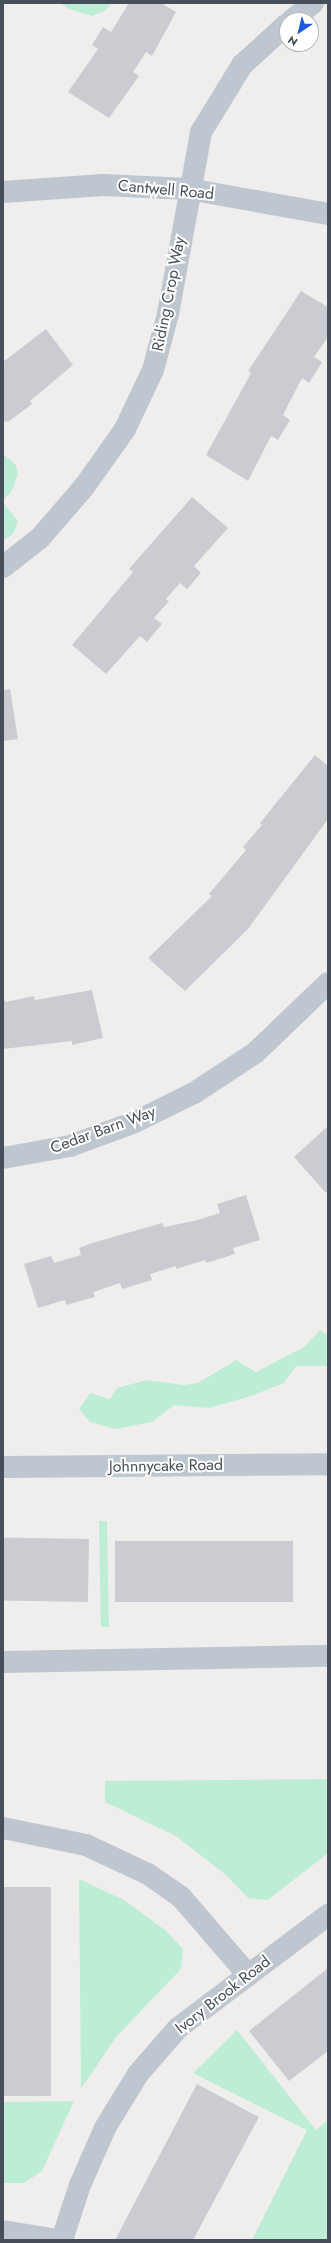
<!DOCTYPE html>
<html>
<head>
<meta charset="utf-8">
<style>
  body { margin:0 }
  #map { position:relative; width:331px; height:2243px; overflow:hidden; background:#f0eeed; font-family:Jost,sans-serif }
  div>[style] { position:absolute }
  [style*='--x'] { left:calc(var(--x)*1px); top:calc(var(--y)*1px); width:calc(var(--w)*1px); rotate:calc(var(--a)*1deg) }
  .green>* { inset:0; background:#bdedd5; transform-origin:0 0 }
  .building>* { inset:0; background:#caccd2; transform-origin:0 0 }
  .minor>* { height:22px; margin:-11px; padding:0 11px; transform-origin:11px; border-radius:11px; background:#bec6cf }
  span { translate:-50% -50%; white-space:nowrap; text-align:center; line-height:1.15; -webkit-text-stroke:4px #fff; paint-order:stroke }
  .street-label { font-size:16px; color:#464f5a }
  .frame { position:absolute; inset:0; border:4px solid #464f5a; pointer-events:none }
  .north { position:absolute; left:279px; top:12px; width:40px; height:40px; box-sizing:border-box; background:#fff; border:1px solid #b5b9bd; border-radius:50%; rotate:215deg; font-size:11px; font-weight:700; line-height:16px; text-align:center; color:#464f5a }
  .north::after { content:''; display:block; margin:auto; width:14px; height:18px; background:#1f5ad8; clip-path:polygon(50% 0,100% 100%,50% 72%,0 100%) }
</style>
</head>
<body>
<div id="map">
  <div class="green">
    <div style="clip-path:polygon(60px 3px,111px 3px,106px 10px,92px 16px,69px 9px)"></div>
    <div style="clip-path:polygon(3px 454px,16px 465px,18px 475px,10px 494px,3px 499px)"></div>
    <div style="clip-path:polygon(3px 503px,18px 521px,13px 534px,3px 540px)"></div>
    <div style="clip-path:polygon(320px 1330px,328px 1335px,328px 1366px,296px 1366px,284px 1383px,251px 1396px,209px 1408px,174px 1405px,152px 1422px,115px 1429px,90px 1422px,79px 1409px,90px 1393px,110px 1399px,117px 1388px,147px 1380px,183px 1385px,198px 1383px,236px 1360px,256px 1372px,304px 1347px)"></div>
    <div style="left:107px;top:1521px;width:106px;height:8px;rotate:89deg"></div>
    <div style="clip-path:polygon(328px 1779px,328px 1853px,268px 1900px,248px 1898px,226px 1875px,176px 1836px,105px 1802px,105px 1781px)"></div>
    <div style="clip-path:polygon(79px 1879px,124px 1900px,165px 1930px,183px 1949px,181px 1969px,116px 2037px,81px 2089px)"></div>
    <div style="clip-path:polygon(237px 2030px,316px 2130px,328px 2120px,328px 2240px,252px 2240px,307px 2130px,193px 2073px)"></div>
    <div style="clip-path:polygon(74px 2101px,42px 2171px,24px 2183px,3px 2183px,3px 2102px)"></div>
  </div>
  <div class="building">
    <div style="clip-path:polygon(129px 3px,161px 3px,176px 12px,152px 56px,146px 52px,133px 72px,139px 76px,109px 118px,68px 92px,98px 49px,92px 45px,103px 27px,111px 32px)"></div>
    <div style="clip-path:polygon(301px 291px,328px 307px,328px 337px,314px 357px,322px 362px,309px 383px,302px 378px,283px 415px,290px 420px,278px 440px,271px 436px,248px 481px,206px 455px,251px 373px,248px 371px)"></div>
    <div style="clip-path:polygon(46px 329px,73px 365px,30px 401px,32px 404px,8px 422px,3px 421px,3px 362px)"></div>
    <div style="clip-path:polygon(192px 497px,228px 528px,194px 566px,201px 573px,187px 589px,180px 583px,166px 599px,169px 601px,154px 618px,162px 624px,147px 642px,140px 636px,106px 674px,72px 645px,133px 572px,129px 569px)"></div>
    <div style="clip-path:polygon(10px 689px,18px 739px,3px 741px,3px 690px)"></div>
    <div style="clip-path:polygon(315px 755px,328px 766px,328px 819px,248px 929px,185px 991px,148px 958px,212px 896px,209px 894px,246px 850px,243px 847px,262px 825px,260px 823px)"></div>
    <div style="clip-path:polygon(92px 990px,103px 1038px,72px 1045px,72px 1041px,3px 1049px,3px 999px,6px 1002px,34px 996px,35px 1000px)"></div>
    <div style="clip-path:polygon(328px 1126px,328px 1191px,326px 1193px,294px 1157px)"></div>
    <div style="clip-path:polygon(246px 1195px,260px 1240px,233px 1248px,235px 1254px,206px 1263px,205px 1260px,176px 1269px,176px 1266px,150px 1274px,152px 1280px,122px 1289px,120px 1283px,93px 1292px,95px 1297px,66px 1305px,65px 1300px,38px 1308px,24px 1264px,51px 1256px,54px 1263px,81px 1255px,79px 1248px,92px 1243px,162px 1223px,164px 1227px,194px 1221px,220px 1213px,217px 1204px)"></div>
    <div style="left:89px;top:1539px;width:63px;height:86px;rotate:91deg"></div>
    <div style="left:115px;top:1541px;width:178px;height:61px"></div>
    <div style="left:3px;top:1887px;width:48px;height:209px"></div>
    <div style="clip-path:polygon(328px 1968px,328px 2051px,289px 2081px,249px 2031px)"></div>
    <div style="clip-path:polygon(197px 2084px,259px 2117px,245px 2143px,193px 2240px,115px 2240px)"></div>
  </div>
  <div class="minor">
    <div style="--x:292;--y:20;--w:27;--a:-39"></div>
    <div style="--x:3;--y:192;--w:100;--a:-4"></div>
    <div style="--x:103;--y:185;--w:85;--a:2.7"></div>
    <div style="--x:188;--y:189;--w:142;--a:10.1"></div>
    <div style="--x:3;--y:567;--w:47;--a:-38.1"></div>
    <div style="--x:40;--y:538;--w:67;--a:-49.2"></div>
    <div style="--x:84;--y:487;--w:71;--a:-54.7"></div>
    <div style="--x:125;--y:429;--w:65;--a:-64.6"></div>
    <div style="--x:153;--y:370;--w:58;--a:-75"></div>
    <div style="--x:168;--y:314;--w:185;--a:-79.7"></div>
    <div style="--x:201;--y:132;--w:79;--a:-58.5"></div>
    <div style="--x:242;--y:65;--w:61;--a:-42.3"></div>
    <div style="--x:3;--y:1158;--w:68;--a:-10.2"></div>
    <div style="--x:70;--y:1146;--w:69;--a:-20.3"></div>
    <div style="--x:135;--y:1122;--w:66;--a:-26.2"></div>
    <div style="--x:194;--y:1093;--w:73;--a:-33.3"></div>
    <div style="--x:255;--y:1053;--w:101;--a:-43.8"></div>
    <div style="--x:3;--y:1467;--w:325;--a:-0.5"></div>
    <div style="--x:3;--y:1662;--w:325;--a:-1.1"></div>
    <div style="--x:3;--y:1828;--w:85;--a:11.6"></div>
    <div style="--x:86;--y:1845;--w:68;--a:25.1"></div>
    <div style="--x:148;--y:1874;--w:40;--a:34.9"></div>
    <div style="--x:181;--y:1897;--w:103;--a:49.3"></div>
    <div style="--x:3;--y:2231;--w:56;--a:9.3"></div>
    <div style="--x:62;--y:2240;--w:58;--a:-71.9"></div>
    <div style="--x:80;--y:2185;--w:62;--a:-66.3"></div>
    <div style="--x:105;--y:2128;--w:63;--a:-58.6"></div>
    <div style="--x:138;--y:2074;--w:61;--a:-49"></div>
    <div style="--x:178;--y:2028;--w:188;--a:-37"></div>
  </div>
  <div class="street-label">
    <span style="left:166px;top:190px;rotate:5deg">Cantwell Road</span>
    <span style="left:169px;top:294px;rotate:-79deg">Riding Crop Way</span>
    <span style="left:103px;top:1130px;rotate:-20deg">Cedar Barn Way</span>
    <span style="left:166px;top:1466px;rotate:-1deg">Johnnycake Road</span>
    <span style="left:223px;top:1995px;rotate:-38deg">Ivory Brook Road</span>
  </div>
  <div class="frame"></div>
  <div class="north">N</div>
</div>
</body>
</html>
